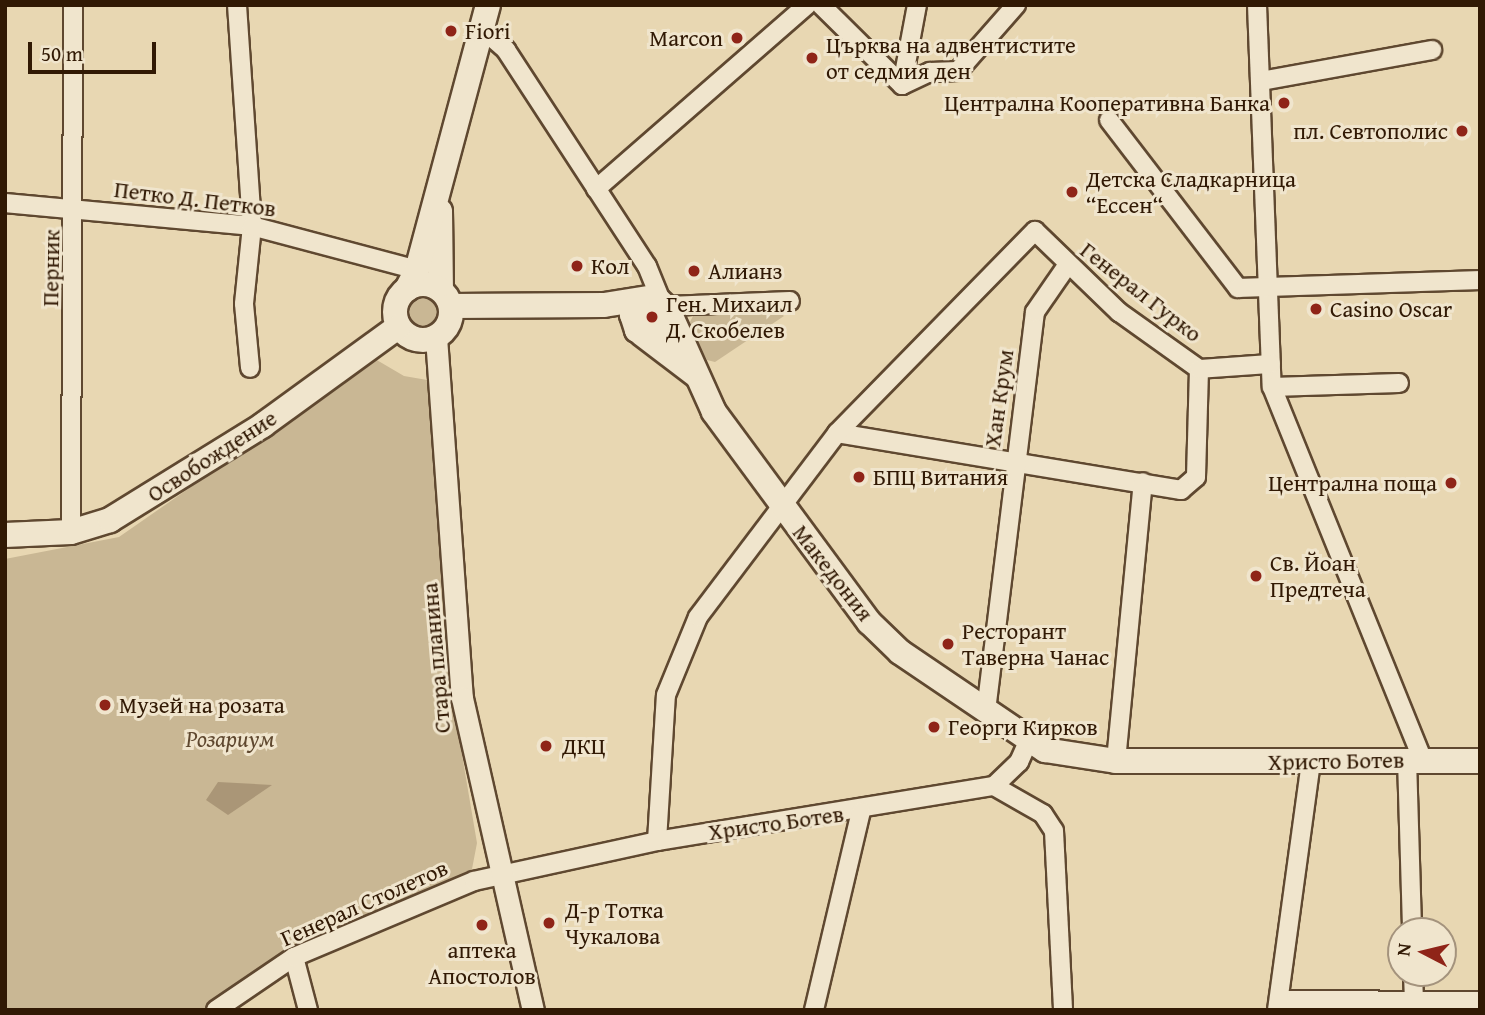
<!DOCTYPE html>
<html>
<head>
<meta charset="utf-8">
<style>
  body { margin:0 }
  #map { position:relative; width:1485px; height:1015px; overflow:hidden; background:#e8d7b2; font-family:"Gentium Book Plus",serif }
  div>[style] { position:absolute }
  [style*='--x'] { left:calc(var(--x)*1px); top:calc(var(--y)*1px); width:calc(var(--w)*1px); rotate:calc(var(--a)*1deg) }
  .green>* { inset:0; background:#c9b794 }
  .round { border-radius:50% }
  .water>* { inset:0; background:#aa9677 }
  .roads { filter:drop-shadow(2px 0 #5f4830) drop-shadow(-2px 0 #5f4830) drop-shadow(0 2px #5f4830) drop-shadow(0 -2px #5f4830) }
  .minor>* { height:18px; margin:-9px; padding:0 9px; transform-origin:9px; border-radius:9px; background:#f0e5cd }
  .tertiary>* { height:21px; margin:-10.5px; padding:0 10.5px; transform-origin:10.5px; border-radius:10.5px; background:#f0e5cd }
  .secondary>* { height:24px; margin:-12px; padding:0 12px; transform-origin:12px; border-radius:12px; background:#f0e5cd }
  .secondary>.ring { margin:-12px; padding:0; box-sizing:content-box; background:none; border:24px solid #f0e5cd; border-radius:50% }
  .dots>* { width:19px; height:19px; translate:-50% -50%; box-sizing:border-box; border:4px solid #f0e5cd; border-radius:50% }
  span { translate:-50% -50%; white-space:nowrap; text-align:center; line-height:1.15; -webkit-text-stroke:6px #f0e5cd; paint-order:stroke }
  .poi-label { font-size:23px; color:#311904 }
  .left { translate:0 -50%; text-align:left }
  .right { translate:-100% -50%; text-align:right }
  .street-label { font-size:23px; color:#311904 }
  .park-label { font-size:23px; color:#5f482f; font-style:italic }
  .frame { position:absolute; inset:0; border:7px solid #311904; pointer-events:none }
  .north { position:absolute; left:1387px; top:917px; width:70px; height:70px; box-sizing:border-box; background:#f0e5cd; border:2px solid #a4937d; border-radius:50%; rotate:277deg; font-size:19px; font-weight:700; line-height:28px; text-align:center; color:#311904 }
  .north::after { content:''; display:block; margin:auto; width:24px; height:32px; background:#8f2418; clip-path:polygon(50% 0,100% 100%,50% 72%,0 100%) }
  .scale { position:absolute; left:28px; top:42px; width:128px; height:32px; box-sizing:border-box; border:4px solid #311904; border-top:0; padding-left:9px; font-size:21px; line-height:24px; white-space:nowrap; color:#311904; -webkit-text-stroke:5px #f0e5cd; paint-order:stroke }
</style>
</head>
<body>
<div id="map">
  <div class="green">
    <div class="round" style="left:406px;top:295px;width:34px;height:34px"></div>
    <div style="clip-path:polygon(770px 306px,784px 316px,715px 362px,707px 360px,689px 324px,694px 314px,704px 307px)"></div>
    <div style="clip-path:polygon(375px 359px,404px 376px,433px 381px,449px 678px,477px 843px,472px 869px,294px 957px,216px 1010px,5px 1010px,5px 559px,119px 537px)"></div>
  </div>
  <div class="water">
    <div style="clip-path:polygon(218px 782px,272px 785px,228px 815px,206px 800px)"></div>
  </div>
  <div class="roads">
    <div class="minor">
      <div style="--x:237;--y:5;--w:222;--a:86.1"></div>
      <div style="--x:252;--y:226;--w:78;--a:95.9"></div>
      <div style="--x:244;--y:304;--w:64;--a:84.6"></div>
      <div style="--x:821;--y:5;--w:114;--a:44.6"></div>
      <div style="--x:1257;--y:5;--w:382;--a:87.8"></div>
      <div style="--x:1272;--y:387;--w:402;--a:68"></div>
      <div style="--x:481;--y:28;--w:33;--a:41"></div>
      <div style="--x:506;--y:50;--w:258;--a:56.9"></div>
      <div style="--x:647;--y:266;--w:35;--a:68"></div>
      <div style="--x:1261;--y:81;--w:174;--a:-10.3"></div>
      <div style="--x:902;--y:85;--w:31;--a:-25"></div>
      <div style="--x:930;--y:72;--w:28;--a:-2"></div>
      <div style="--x:958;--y:71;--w:88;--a:-48.7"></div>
      <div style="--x:902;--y:85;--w:81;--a:-79.4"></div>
      <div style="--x:1109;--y:120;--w:212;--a:52.5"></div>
      <div style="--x:1238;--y:288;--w:242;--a:-1.9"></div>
      <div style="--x:596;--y:189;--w:280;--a:-41.1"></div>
      <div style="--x:5;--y:203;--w:248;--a:5.3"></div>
      <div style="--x:252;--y:226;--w:171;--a:14.9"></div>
      <div style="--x:668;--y:306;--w:122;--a:-2.3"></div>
      <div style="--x:1272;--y:387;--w:127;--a:-1.8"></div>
      <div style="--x:837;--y:433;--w:349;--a:9.4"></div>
      <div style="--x:1181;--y:490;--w:20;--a:-41"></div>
      <div style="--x:1196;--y:477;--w:108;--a:-88.4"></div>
      <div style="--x:71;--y:532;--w:527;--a:-89.78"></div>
      <div style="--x:986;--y:711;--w:402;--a:-83"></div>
      <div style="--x:1035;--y:312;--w:55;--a:-55.4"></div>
      <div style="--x:1407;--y:759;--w:172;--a:88.3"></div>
      <div style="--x:1116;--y:761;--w:280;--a:-84.5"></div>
      <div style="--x:994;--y:786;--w:56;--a:29.7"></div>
      <div style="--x:1043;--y:814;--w:20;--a:57"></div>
      <div style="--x:1054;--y:831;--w:179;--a:87.1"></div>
      <div style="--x:657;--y:841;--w:146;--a:-86.5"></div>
      <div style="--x:666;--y:695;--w:84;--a:-67.7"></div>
      <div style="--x:698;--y:617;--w:231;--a:-52.9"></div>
      <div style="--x:837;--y:433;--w:283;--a:-45.6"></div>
      <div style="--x:1035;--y:231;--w:117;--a:44"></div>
      <div style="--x:1119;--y:312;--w:98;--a:35.5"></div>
      <div style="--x:1199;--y:369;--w:72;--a:-4"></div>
      <div style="--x:294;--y:957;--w:55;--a:75.2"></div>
      <div style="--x:1413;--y:973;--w:37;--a:88"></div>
      <div style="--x:1280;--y:1000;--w:200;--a:0.3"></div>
      <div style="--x:216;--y:1010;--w:94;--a:-34.2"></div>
      <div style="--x:294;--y:957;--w:195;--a:-22.9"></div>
      <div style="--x:474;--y:881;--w:187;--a:-12.3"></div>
      <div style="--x:657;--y:841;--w:341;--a:-9.3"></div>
      <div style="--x:994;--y:786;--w:35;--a:-44"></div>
      <div style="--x:1019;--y:762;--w:24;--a:-66"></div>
      <div style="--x:814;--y:1010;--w:204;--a:-76.7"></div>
      <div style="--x:1277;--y:1010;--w:249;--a:-82.2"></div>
    </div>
    <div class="tertiary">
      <div style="--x:436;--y:337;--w:362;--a:85.9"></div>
      <div style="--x:462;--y:698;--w:320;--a:77.2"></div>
    </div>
    <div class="secondary">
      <div style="--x:440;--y:211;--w:79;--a:89.3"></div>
      <div class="ring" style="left:395px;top:284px;width:32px;height:32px"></div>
      <div style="--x:407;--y:289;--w:21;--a:-62"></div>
      <div style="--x:417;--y:270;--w:274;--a:-75"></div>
      <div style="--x:451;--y:306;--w:153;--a:-0.4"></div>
      <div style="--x:604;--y:305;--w:52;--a:-8.9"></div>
      <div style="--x:655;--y:297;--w:19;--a:43"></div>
      <div style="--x:669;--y:310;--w:21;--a:101"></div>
      <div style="--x:665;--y:331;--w:12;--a:156"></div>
      <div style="--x:654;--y:336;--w:18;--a:-161"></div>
      <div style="--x:637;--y:330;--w:16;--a:-108"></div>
      <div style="--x:632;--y:315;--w:14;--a:-65"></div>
      <div style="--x:670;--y:314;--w:107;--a:65.8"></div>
      <div style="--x:714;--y:412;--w:261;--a:53.6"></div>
      <div style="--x:869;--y:622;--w:43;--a:44.1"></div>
      <div style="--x:900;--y:652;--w:175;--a:34.1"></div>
      <div style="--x:1045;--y:750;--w:72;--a:8.8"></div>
      <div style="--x:1116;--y:761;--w:364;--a:0"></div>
      <div style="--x:642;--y:334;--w:68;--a:37.2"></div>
      <div style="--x:5;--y:535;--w:66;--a:-2.6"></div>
      <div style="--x:71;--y:532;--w:41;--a:-17.1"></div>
      <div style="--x:110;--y:520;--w:180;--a:-31.8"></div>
      <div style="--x:263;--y:425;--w:167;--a:-36"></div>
    </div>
  </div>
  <div class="dots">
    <div style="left:451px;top:31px;background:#8f2418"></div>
    <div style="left:737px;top:38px;background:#8f2418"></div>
    <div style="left:812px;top:58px;background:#8f2418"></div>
    <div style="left:1284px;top:103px;background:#8f2418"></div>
    <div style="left:1462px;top:131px;background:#8f2418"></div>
    <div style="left:1072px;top:192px;background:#8f2418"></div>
    <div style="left:577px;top:266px;background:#8f2418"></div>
    <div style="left:694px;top:271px;background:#8f2418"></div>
    <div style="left:1316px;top:309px;background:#8f2418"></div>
    <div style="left:652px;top:317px;background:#8f2418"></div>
    <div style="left:859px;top:477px;background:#8f2418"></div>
    <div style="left:1451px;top:483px;background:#8f2418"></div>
    <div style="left:1256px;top:576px;background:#8f2418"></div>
    <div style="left:948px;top:644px;background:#8f2418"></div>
    <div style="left:105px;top:705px;background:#8f2418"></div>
    <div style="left:934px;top:727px;background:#8f2418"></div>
    <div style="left:546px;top:746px;background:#8f2418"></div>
    <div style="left:549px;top:923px;background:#8f2418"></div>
    <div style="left:482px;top:925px;background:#8f2418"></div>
  </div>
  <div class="poi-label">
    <span class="left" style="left:465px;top:31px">Fiori</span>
    <span class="right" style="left:723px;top:38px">Marcon</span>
    <span class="left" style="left:826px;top:58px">Църква на адвентистите<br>от седмия ден</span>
    <span class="right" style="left:1270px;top:103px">Централна Кооперативна Банка</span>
    <span class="right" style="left:1448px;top:131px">пл. Севтополис</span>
    <span class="left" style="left:1086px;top:192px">Детска Сладкарница<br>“Ессен“</span>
    <span class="left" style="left:591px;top:266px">Кол</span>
    <span class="left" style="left:708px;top:271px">Алианз</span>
    <span class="left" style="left:666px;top:317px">Ген. Михаил<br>Д. Скобелев</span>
    <span class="left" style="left:1330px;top:309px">Casino Oscar</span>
    <span class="left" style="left:873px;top:477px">БПЦ Витания</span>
    <span class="right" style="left:1437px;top:483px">Централна поща</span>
    <span class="left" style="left:1270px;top:576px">Св. Йоан<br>Предтеча</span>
    <span class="left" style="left:962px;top:644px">Ресторант<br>Таверна Чанас</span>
    <span class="left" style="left:119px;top:705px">Музей на розата</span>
    <span class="left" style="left:948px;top:727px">Георги Кирков</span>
    <span class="left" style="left:562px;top:746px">ДКЦ</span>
    <span class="left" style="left:565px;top:923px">Д-р Тотка<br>Чукалова</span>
    <span style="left:482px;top:963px">аптека<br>Апостолов</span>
  </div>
  <div class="street-label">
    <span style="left:195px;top:199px;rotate:7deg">Петко Д. Петков</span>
    <span style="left:51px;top:268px;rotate:-89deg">Перник</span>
    <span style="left:1141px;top:292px;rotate:38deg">Генерал Гурко</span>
    <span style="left:999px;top:398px;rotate:-82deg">Хан Крум</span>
    <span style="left:212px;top:456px;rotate:-33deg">Освобождение</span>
    <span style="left:833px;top:573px;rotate:52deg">Македония</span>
    <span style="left:436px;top:658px;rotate:-95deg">Стара планина</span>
    <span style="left:1336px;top:761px;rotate:-1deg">Христо Ботев</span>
    <span style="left:776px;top:823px;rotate:-8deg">Христо Ботев</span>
    <span style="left:364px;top:903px;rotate:-24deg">Генерал Столетов</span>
  </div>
  <div class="park-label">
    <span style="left:230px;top:739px">Розариум</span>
  </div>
  <div class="frame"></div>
  <div class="north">N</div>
  <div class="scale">50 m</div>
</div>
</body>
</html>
